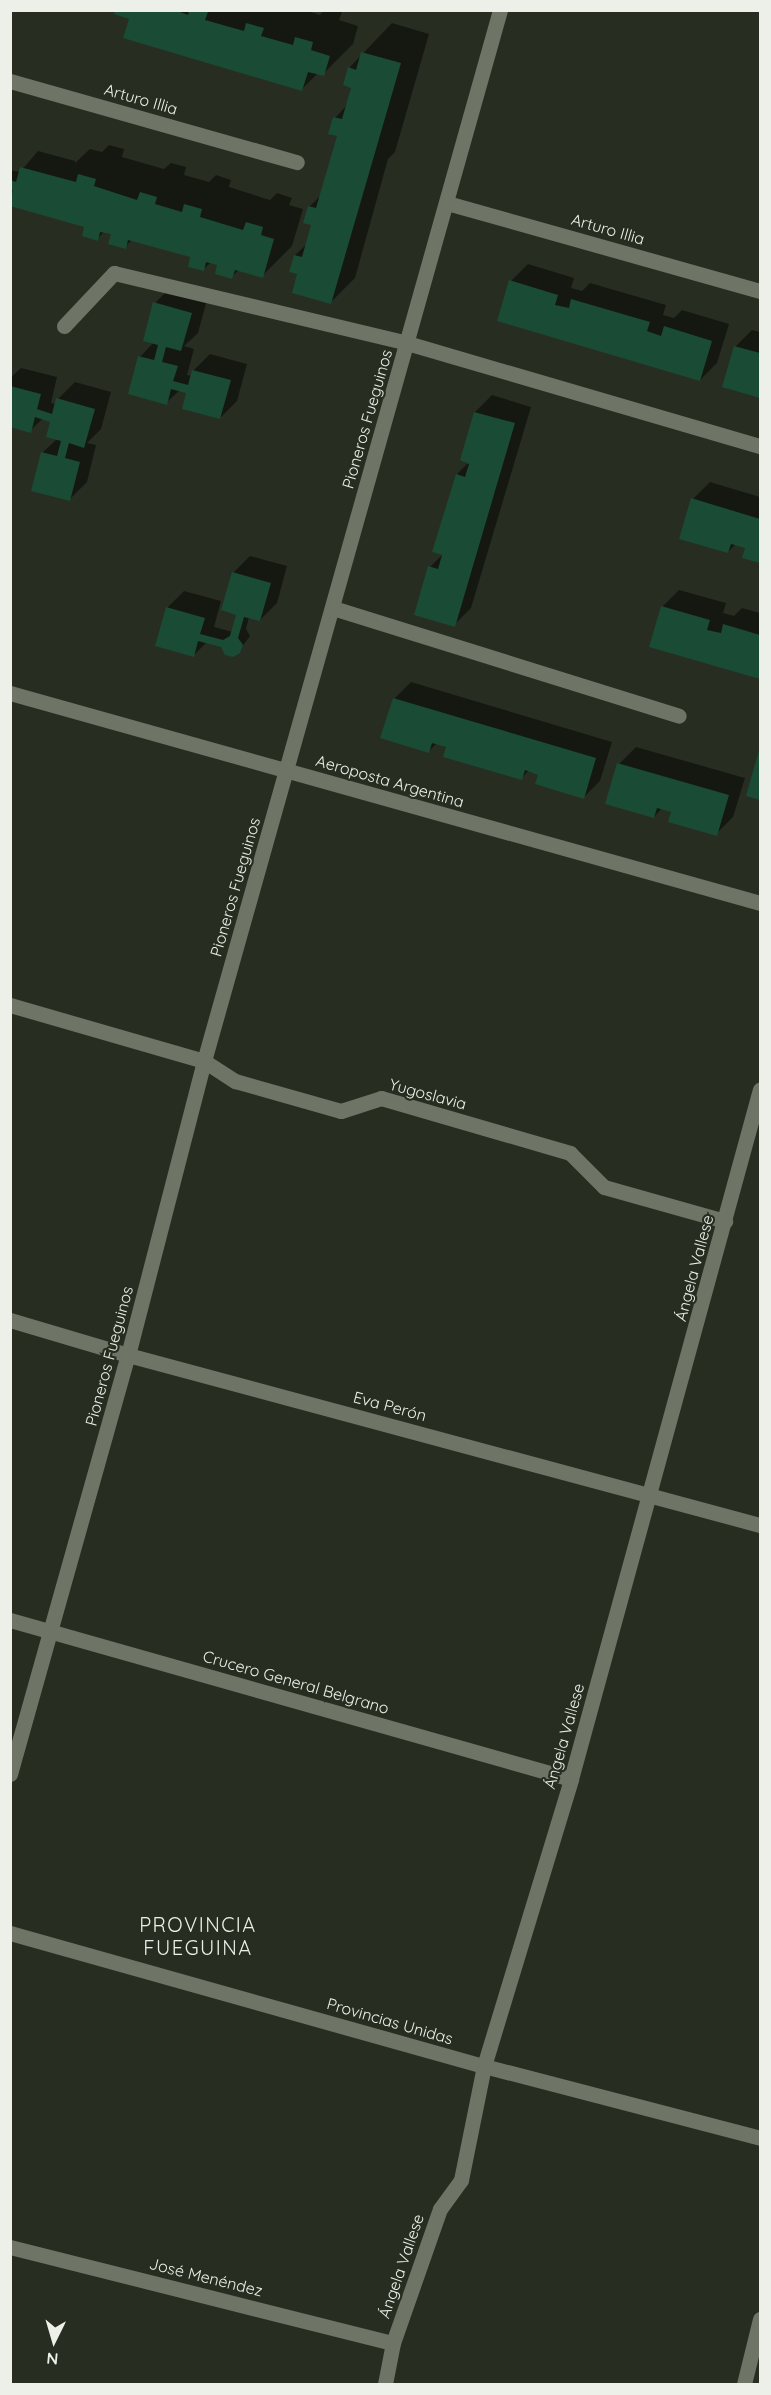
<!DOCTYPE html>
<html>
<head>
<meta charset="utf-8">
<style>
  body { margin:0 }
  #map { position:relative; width:771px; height:2395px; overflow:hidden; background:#282d21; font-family:Quicksand,sans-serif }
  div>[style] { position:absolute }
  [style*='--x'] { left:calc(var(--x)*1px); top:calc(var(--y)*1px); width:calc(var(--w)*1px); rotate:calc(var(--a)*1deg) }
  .shadow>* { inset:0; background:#0007 }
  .building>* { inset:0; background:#1a4b35 }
  .minor>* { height:15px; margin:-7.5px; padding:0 7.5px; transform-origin:7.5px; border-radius:7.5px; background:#6e7466 }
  span { translate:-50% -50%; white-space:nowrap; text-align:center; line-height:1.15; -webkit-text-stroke:4.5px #282d21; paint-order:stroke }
  .street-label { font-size:16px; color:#edf0e8 }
  .quarter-label { font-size:20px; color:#edf0e8; letter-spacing:1.5px }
  .frame { position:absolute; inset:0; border:12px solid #edf0e8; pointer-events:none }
  .north { position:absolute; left:24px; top:2311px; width:60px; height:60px; -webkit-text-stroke:4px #282d21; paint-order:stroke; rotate:185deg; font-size:16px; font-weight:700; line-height:24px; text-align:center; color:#edf0e8 }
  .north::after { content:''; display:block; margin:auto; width:21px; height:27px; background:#edf0e8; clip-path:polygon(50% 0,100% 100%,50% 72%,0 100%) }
</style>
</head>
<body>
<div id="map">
  <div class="shadow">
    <div style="clip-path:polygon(116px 10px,305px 10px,320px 15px,324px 10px,335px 10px,342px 12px,339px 20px,358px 26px,353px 44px,323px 74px,318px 73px,302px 89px)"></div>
    <div style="clip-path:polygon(392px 23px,429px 34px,395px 152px,388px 159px,355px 278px,331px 302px,299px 273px,295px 255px,308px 243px,313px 224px,309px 207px,321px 195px,338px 135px,335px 118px,347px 105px,352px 87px,349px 68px)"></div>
    <div style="clip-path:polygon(109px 145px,124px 149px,122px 157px,164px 169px,171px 163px,186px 167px,184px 175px,209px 182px,216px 175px,231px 180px,229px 187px,270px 200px,277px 193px,292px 198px,289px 205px,303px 209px,292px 246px,262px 276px,239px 270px,231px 277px,219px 264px,211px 262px,203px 270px,192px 256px,133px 239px,125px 247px,113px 233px,105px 231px,97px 239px,86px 226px,10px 204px,15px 189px,10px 188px,10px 170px,20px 172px,38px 151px,75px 161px,75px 163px,90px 149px,102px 152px)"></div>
    <div style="clip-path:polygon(528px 264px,574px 278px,571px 288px,582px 291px,590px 283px,666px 305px,663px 315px,674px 318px,682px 310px,729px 324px,717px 363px,700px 380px,499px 320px,511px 281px)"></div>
    <div style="clip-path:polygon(172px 286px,208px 296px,198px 333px,184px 346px,194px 349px,187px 375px,192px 376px,193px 371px,210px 354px,247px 364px,237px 401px,220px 418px,188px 392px,180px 390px,166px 403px,140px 357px,154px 342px,155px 303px)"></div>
    <div style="clip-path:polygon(752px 330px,760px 332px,760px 396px,724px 386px,735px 347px)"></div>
    <div style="clip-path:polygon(21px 368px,57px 377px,51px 403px,56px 404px,58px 399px,75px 382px,111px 392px,101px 429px,87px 443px,96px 445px,87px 482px,70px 499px,33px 490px,43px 452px,57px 439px,53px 416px,43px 418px,30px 431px,10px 426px,10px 378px)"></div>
    <div style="clip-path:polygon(492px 395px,531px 407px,471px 608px,454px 625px,430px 567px,443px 554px,457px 474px,469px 462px,475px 412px)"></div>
    <div style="clip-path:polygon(710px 482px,760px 497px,760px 561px,744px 557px,746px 547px,736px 544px,728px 552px,693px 499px)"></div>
    <div style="clip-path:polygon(250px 556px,287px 566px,277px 603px,260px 620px,249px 617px,246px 629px,250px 636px,239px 651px,207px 642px,194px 655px,167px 608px,184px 591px,221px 601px,214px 627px,233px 632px,238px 614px,233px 573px)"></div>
    <div style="clip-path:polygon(679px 590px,726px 603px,723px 613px,734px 616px,742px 608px,760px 613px,760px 678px,651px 646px,662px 607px)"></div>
    <div style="clip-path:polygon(411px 682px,612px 742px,600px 781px,583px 798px,529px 770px,521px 779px,437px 743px,429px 751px,394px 699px)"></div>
    <div style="clip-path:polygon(636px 747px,745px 778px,733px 817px,716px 834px,662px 808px,654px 817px,619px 764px)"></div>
    <div style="clip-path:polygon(760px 750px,760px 798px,748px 795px)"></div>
  </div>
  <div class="building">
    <div style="clip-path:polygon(115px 10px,175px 10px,188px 15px,189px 10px,204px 10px,208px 12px,205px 20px,244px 31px,246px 23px,264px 28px,261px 36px,293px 45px,295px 37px,313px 42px,311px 50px,330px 56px,324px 76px,308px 72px,302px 91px,123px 38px,129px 19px,114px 14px)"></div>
    <div style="clip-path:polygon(361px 52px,401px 63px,331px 304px,292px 293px,297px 274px,289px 272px,294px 255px,302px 257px,311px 225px,303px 223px,308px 206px,316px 208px,337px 136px,328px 134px,333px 117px,342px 119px,351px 88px,343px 85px,348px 67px,356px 70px)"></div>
    <div style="clip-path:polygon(20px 167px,76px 182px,78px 174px,96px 179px,94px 186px,137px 200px,140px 192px,157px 197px,155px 204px,182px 212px,184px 204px,202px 209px,200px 217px,243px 230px,246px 222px,263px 227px,261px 235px,274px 239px,263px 278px,235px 270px,232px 279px,215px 274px,217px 265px,206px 262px,204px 271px,188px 267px,190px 257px,128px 240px,126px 249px,108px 244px,111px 234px,100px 232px,98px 241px,82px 236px,84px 227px,10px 206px,13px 190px,10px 189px,10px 180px,16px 182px)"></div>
    <div style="clip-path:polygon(509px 280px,558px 295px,555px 305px,569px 308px,571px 299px,650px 322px,647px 331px,661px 336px,664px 326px,712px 341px,700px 381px,497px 321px)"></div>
    <div style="clip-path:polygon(153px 302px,192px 313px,181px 351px,166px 347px,162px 362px,178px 366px,173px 381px,188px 385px,192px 370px,231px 380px,220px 419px,182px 409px,186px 393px,171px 389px,167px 405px,128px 394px,138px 356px,154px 360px,158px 345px,143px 341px)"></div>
    <div style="clip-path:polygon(734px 346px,760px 353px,760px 398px,722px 387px)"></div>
    <div style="clip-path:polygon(10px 386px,41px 394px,37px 409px,52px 414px,56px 398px,95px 409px,84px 448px,69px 443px,65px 458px,80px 462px,70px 501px,31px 491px,41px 452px,57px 456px,61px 441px,46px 437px,50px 422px,35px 417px,31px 433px,10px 427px)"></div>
    <div style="clip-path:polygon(474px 412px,515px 423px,455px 627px,414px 615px,428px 566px,438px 569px,442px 555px,432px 552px,456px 474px,465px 477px,469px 464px,460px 460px)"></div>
    <div style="clip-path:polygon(691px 498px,760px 519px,760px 563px,742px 558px,745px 548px,731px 544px,728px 553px,679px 539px)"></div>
    <div style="clip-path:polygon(232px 572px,271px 583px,260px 621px,244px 617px,238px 638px,243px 645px,240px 653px,233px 657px,225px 655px,221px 647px,198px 641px,194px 657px,155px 646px,166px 607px,205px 618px,200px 634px,223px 640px,230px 636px,236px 615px,221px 610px)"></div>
    <div style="clip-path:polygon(661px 606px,710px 620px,707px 630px,721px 633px,723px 624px,760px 635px,760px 679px,649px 647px)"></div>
    <div style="clip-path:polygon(393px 698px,596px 758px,584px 799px,535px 784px,538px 775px,525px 770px,522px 780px,443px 757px,446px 747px,432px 743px,429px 753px,380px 738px)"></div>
    <div style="clip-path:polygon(760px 747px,760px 800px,746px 796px)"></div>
    <div style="clip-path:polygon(617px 763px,729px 795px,717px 836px,668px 822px,671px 812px,657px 808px,654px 818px,605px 804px)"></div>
  </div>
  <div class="minor">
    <div style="--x:10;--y:81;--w:298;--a:15.8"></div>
    <div style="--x:447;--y:203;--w:325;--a:15.7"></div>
    <div style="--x:64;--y:326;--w:73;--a:-46.7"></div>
    <div style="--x:114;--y:273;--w:301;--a:13.4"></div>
    <div style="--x:407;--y:343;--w:368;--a:16.3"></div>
    <div style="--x:333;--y:608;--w:362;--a:17.3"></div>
    <div style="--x:10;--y:693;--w:779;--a:15.64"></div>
    <div style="--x:10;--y:1005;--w:202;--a:16.1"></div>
    <div style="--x:204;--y:1061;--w:37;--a:33"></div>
    <div style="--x:235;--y:1081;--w:110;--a:15.8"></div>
    <div style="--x:341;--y:1111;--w:42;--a:-18"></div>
    <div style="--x:381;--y:1098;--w:197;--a:16.2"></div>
    <div style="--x:570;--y:1153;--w:48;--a:45"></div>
    <div style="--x:604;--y:1187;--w:126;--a:15.7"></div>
    <div style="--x:10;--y:1320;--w:123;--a:16.5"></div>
    <div style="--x:128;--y:1355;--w:654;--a:15.06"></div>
    <div style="--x:10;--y:1620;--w:583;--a:15.82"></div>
    <div style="--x:10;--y:1774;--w:435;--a:-74.3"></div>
    <div style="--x:128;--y:1355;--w:304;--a:-75.5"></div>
    <div style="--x:204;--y:1061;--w:1092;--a:-74.27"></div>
    <div style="--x:10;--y:1933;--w:492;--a:15.7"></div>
    <div style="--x:484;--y:2066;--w:285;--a:14.6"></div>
    <div style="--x:10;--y:2247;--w:395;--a:14.1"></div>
    <div style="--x:385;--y:2384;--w:42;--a:-79"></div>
    <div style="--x:393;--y:2343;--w:142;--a:-70.7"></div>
    <div style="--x:440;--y:2209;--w:36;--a:-54"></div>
    <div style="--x:461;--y:2180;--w:116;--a:-78.6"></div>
    <div style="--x:484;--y:2066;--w:300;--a:-73.1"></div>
    <div style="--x:571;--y:1779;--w:715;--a:-74.68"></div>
    <div style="--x:744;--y:2384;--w:67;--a:-76.2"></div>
  </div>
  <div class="street-label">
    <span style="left:141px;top:99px;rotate:16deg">Arturo Illia</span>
    <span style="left:608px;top:229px;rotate:16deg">Arturo Illia</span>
    <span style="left:367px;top:419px;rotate:-74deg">Pioneros Fueguinos</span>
    <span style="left:390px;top:781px;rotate:16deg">Aeroposta Argentina</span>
    <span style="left:235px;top:887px;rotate:-74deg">Pioneros Fueguinos</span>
    <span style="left:428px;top:1094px;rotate:15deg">Yugoslavia</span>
    <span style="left:694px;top:1268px;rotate:-75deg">Ángela Vallese</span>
    <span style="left:109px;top:1356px;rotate:-75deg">Pioneros Fueguinos</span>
    <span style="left:390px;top:1406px;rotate:15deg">Eva Perón</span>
    <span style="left:296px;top:1682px;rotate:16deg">Crucero General Belgrano</span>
    <span style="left:564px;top:1736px;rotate:-74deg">Ángela Vallese</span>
    <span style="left:390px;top:2021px;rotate:16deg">Provincias Unidas</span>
    <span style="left:401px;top:2266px;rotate:-71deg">Ángela Vallese</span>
    <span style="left:206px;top:2277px;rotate:14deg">José Menéndez</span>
  </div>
  <div class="quarter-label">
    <span style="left:198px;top:1936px">PROVINCIA<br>FUEGUINA</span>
  </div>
  <div class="frame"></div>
  <div class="north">N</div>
</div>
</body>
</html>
